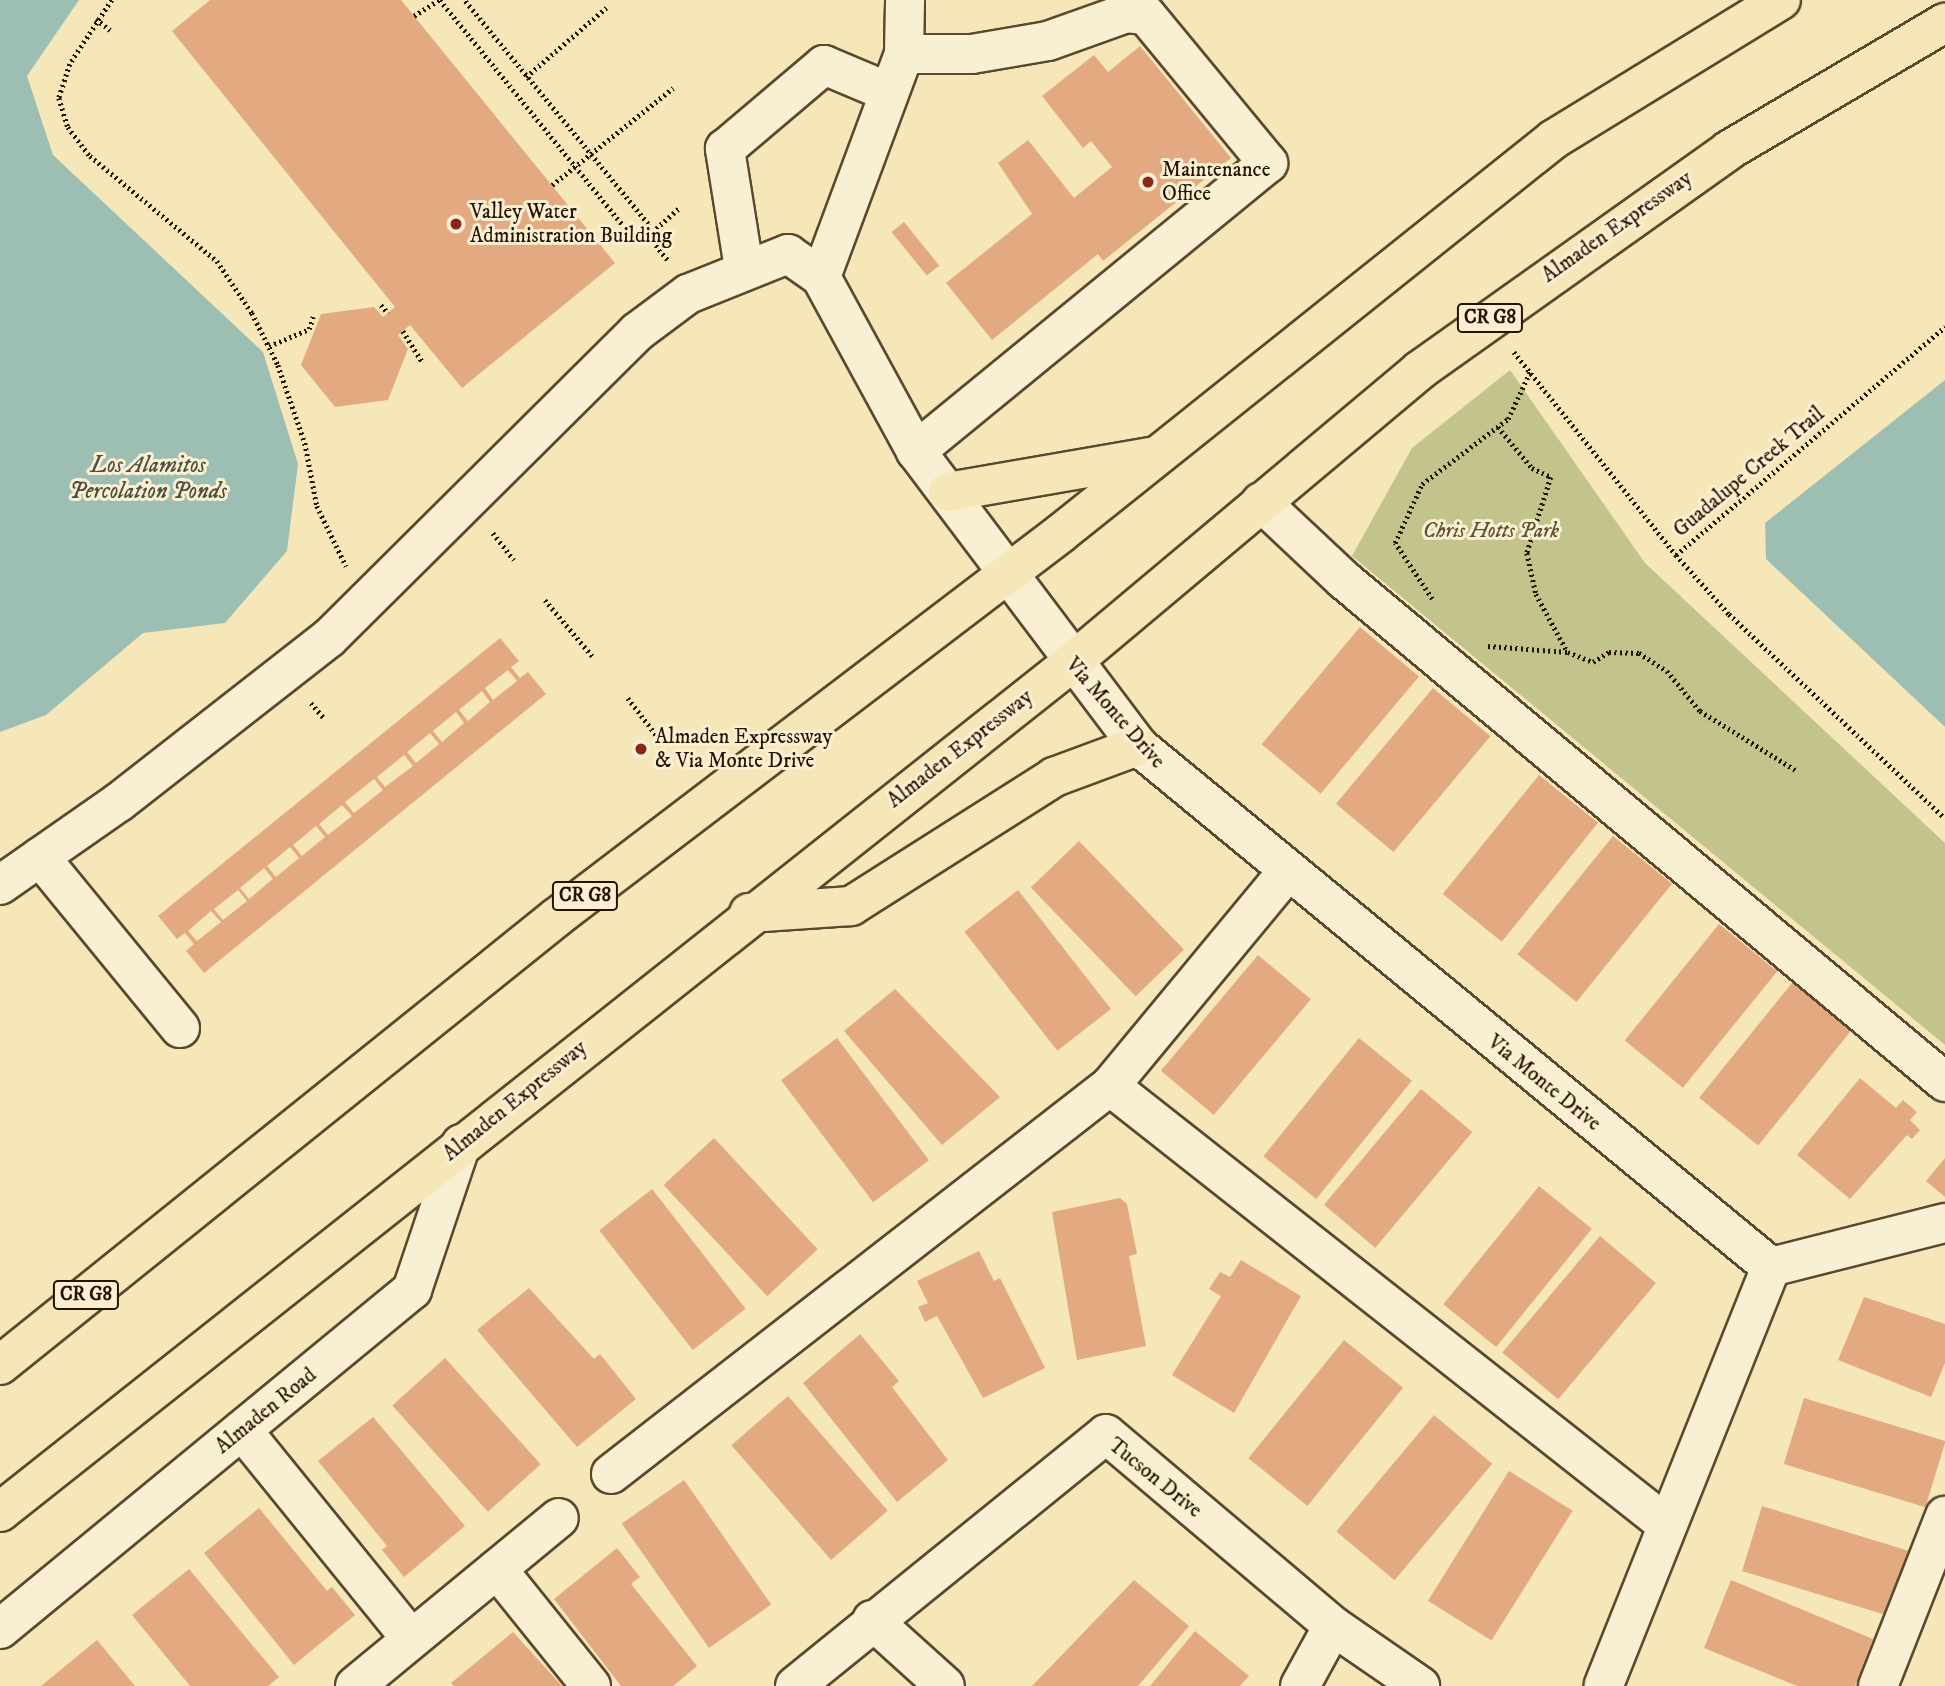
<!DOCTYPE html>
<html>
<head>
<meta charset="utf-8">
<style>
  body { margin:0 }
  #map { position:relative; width:1945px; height:1686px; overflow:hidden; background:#f6e7b9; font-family:"IM FELL DW Pica",serif }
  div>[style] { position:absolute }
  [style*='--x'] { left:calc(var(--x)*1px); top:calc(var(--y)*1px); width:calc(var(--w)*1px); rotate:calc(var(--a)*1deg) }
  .green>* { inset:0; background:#c2c48b }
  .water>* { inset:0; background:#9dbfb3 }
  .building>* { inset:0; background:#e3aa82; transform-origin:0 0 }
  .path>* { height:4.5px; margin-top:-2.25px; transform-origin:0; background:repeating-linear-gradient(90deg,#271300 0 2px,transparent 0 5.5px) }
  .roads { filter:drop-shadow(2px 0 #5b482e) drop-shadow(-2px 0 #5b482e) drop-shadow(0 2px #5b482e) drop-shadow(0 -2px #5b482e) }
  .minor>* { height:38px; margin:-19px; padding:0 19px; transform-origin:19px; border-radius:19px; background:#f9efd2 }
  .major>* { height:38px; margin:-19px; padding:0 19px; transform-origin:19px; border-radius:19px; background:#f6e7b9 }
  .dots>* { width:19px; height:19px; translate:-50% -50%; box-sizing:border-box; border:4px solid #f9efd2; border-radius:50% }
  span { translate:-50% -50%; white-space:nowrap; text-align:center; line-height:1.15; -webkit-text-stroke:6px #f9efd2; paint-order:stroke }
  .shield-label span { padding:2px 5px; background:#f9efd2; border:2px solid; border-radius:5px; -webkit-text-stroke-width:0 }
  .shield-label { font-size:19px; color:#271300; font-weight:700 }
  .poi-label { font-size:21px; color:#271300 }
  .left { translate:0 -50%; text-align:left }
  .street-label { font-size:21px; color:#271300 }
  .park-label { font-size:21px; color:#5d5131; font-style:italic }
  .water-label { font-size:23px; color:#504f3f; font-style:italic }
</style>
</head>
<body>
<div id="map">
  <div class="green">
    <div style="clip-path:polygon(1510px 370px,1645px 563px,1945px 843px,1945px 1045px,1352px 556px,1412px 448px)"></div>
  </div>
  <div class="water">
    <div style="clip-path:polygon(0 0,79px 0,27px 76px,53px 155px,263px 352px,298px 464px,287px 551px,225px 623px,143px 633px,46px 715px,0 732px)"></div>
    <div style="clip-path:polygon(1945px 380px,1945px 727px,1766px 559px,1765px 523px)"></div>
  </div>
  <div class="building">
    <div style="clip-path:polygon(210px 0,401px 0,615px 263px,462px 388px,410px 325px,398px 335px,408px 349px,388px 400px,335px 407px,301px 365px,321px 314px,374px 307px,383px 317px,395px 307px,172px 31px)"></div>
    <div style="clip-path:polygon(1140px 46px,1231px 158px,1103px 261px,1098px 254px,992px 340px,946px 283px,1032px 214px,998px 163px,1028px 140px,1074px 198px,1112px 167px,1091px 141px,1083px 148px,1042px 96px,1094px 55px,1108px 72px)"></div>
    <div style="left:904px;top:222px;width:56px;height:16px;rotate:51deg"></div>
    <div style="left:1360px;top:627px;width:77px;height:153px;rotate:40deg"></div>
    <div style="clip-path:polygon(evenodd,500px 638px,519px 661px,511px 667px,520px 678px,528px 672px,546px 694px,204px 973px,186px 951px,194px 944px,185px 933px,177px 939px,158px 916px,500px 638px,508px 670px,517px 681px,493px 700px,485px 688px,508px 670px,500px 638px,482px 691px,490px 702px,468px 721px,459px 710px,482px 691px,500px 638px,456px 712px,464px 723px,442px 742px,433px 731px,456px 712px,500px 638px,430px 733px,439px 744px,416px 763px,407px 752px,430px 733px,500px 638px,404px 755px,413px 766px,385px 787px,377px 777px,404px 755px,500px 638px,374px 779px,383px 790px,354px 813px,345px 802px,374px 779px,500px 638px,342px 805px,352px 816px,328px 835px,319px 824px,342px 805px,500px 638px,316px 826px,325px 837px,302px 856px,293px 845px,316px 826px,500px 638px,290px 847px,299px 858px,276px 877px,267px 866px,290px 847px,500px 638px,264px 868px,273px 879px,249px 899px,240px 888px,264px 868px,500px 638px,238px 890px,247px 901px,223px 920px,214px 909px,238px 890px,500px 638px,211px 911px,221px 922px,197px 941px,188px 931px,211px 911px)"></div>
    <div style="left:1433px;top:688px;width:75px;height:151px;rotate:40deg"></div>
    <div style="left:1539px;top:775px;width:76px;height:153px;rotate:39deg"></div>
    <div style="left:1613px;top:836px;width:76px;height:152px;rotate:39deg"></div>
    <div style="left:1079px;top:841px;width:151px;height:67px;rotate:46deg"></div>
    <div style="left:1018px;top:890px;width:151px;height:68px;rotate:52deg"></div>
    <div style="left:1719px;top:924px;width:75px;height:150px;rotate:39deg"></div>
    <div style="left:1258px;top:955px;width:69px;height:151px;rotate:40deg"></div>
    <div style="left:1796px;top:978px;width:76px;height:154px;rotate:39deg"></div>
    <div style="clip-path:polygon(895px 989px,1000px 1097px,942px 1145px,844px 1031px)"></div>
    <div style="left:837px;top:1038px;width:153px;height:70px;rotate:53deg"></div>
    <div style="left:1359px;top:1038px;width:68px;height:152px;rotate:39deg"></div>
    <div style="clip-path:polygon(1860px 1078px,1896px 1108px,1903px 1100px,1917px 1112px,1910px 1120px,1920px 1130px,1912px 1139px,1907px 1135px,1850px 1199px,1797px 1155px)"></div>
    <div style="left:1421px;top:1089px;width:67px;height:151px;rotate:40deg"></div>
    <div style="left:714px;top:1138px;width:152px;height:69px;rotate:47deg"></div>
    <div style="clip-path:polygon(1945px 1158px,1945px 1197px,1926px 1181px)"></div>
    <div style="left:1539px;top:1186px;width:68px;height:152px;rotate:39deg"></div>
    <div style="left:652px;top:1189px;width:152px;height:67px;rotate:52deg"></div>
    <div style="clip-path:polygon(1120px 1198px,1127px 1204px,1137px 1254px,1129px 1256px,1146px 1346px,1077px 1360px,1052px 1212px)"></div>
    <div style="left:1600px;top:1236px;width:73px;height:152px;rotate:40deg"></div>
    <div style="clip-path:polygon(979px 1251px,994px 1281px,1000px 1278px,1045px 1368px,983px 1398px,937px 1316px,925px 1322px,918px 1307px,928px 1303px,917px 1281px)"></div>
    <div style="clip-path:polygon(1241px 1260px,1301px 1296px,1234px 1413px,1172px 1375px,1221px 1296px,1209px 1289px,1220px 1272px,1230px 1277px)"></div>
    <div style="clip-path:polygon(529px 1288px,594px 1359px,600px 1354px,636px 1399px,577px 1447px,477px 1330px)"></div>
    <div style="clip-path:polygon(1864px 1297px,1945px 1324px,1945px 1363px,1931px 1397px,1838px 1360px)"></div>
    <div style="clip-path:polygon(860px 1334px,899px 1381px,892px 1387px,948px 1460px,897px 1502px,803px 1383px)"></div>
    <div style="left:1344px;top:1340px;width:76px;height:152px;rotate:39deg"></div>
    <div style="left:445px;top:1358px;width:143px;height:71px;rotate:48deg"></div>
    <div style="left:788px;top:1396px;width:152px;height:75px;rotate:49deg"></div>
    <div style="left:1804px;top:1398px;width:148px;height:69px;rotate:17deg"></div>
    <div style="left:1434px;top:1415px;width:76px;height:152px;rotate:40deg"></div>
    <div style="clip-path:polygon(373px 1417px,465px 1526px,404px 1577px,382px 1550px,387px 1546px,318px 1461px)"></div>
    <div style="left:1509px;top:1471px;width:75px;height:153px;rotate:32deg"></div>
    <div style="left:684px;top:1480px;width:152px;height:76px;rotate:55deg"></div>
    <div style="left:1762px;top:1506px;width:153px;height:68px;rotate:17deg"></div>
    <div style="clip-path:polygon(259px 1508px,327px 1591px,332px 1587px,355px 1615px,294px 1665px,204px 1553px)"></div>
    <div style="clip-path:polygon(617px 1548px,640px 1577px,631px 1584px,697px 1666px,673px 1686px,621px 1686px,554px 1599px)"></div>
    <div style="clip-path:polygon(189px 1569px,279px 1677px,268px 1686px,190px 1686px,132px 1615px)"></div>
    <div style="clip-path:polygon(1134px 1580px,1189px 1626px,1138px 1686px,1032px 1686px)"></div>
    <div style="clip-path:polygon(1731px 1580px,1873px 1639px,1855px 1686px,1797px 1686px,1704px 1648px)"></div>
    <div style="clip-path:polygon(1195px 1631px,1249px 1676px,1240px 1686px,1150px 1686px)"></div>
    <div style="clip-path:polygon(513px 1632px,562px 1686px,454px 1686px,451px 1683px)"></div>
    <div style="clip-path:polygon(97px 1640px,135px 1686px,41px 1686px)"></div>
  </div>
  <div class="path">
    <div style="--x:112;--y:0;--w:77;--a:123.3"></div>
    <div style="--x:70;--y:64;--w:36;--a:108"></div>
    <div style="--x:59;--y:98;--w:30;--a:73"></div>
    <div style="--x:68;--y:127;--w:36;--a:53"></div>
    <div style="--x:90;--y:156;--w:165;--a:39.6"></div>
    <div style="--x:217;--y:261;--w:63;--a:56.1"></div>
    <div style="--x:252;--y:313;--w:58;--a:63.4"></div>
    <div style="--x:278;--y:365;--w:83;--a:70.9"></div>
    <div style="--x:305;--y:443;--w:64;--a:79.2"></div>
    <div style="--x:317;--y:506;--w:67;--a:64.2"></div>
    <div style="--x:440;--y:0;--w:304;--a:50.9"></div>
    <div style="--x:632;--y:236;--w:16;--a:0"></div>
    <div style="--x:648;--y:236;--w:12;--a:-90"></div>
    <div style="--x:648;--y:224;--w:290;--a:-129.4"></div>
    <div style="--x:414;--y:16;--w:30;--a:-33"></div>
    <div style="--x:96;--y:19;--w:18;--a:38"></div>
    <div style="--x:526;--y:77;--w:106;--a:-40.8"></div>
    <div style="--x:552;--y:185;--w:155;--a:-38.7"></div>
    <div style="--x:667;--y:260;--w:31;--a:-128"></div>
    <div style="--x:648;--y:236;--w:42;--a:-42.1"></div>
    <div style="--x:381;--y:305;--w:11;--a:49"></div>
    <div style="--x:403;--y:331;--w:36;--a:58"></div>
    <div style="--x:269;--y:346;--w:43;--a:-23"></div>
    <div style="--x:309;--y:329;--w:13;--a:-72"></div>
    <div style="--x:1514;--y:352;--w:260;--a:51.4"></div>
    <div style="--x:1676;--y:555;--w:353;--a:-40.3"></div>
    <div style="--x:1498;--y:427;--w:53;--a:50.3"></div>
    <div style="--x:1532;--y:468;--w:21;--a:25"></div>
    <div style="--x:1551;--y:477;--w:80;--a:107.5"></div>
    <div style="--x:1527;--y:553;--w:42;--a:77.6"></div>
    <div style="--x:1536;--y:594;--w:65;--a:61.5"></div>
    <div style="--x:493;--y:533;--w:34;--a:52"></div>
    <div style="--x:1676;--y:555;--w:79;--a:48.1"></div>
    <div style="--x:1729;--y:614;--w:297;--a:43.4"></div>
    <div style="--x:1432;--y:599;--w:67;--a:-123.5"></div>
    <div style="--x:1395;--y:543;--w:65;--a:-65.4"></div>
    <div style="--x:1422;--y:484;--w:108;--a:-37.1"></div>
    <div style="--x:1508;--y:419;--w:52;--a:-64.9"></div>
    <div style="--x:545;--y:600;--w:76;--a:49.8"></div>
    <div style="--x:1488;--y:646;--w:80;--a:4.3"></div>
    <div style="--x:1568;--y:652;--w:27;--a:22"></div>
    <div style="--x:1593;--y:662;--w:19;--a:-32"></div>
    <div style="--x:1609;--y:652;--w:30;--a:2"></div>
    <div style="--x:1639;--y:653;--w:33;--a:33"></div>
    <div style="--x:1667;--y:671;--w:52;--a:50.5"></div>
    <div style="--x:1700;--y:711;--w:114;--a:31.7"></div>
    <div style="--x:628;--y:698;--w:48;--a:52.7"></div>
    <div style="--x:311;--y:703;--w:20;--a:49"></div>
  </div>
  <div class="roads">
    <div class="minor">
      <div style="--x:904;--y:54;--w:68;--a:0"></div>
      <div style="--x:972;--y:54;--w:77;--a:-9.7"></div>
      <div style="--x:1048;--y:41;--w:83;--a:-19.7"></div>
      <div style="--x:1126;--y:13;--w:20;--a:6"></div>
      <div style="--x:1146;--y:15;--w:192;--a:50.5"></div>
      <div style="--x:1268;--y:163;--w:455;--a:140.7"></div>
      <div style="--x:744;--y:268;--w:121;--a:-99.1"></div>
      <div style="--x:725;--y:149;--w:130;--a:-40.3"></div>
      <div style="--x:824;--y:65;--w:69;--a:22.9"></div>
      <div style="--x:821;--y:277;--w:238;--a:-69.6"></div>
      <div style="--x:904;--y:54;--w:54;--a:-88.9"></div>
      <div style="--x:1261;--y:502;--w:114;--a:43.2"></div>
      <div style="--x:1344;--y:580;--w:783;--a:39.87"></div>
      <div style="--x:40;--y:857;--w:221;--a:50.7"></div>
      <div style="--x:0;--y:885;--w:145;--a:-34.9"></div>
      <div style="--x:119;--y:802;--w:266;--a:-38"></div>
      <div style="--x:329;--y:638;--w:434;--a:-44.8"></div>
      <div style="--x:637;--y:332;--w:64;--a:-36.7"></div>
      <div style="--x:688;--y:294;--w:108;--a:-21.8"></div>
      <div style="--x:788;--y:254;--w:40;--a:34.9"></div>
      <div style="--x:821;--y:277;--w:198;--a:61.4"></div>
      <div style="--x:916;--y:451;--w:369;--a:53"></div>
      <div style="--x:1138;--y:746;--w:820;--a:39.46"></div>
      <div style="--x:1771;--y:1267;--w:451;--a:111.8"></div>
      <div style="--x:1110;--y:1086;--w:709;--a:38.24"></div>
      <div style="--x:1771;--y:1267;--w:179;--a:-14.2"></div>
      <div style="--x:242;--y:1430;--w:269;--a:51"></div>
      <div style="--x:611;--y:1474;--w:632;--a:-37.87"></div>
      <div style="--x:1110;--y:1086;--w:276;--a:-50.4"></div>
      <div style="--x:497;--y:1569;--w:150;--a:51.2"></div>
      <div style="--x:872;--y:1620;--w:98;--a:42.1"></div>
      <div style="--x:0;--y:1629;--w:534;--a:-39.45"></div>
      <div style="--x:412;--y:1290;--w:154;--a:-71.4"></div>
      <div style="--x:355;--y:1686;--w:264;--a:-39.5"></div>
      <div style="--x:795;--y:1686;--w:400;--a:-39"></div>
      <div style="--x:1106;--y:1434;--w:297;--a:40.2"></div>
      <div style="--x:1333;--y:1626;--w:106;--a:34.6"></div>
      <div style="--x:1300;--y:1686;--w:68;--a:-61.2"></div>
      <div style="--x:1878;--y:1686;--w:183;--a:-68.5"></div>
    </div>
    <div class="major">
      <div style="--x:948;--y:492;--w:211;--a:-9.8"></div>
      <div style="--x:749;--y:913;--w:102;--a:-3.9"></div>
      <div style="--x:851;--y:906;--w:241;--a:-32.4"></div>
      <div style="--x:1054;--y:777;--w:90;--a:-20.3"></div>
      <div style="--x:0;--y:1365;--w:715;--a:-38.81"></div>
      <div style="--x:557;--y:917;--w:634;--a:-37.3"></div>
      <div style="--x:1061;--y:533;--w:631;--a:-38.63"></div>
      <div style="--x:1554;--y:139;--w:266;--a:-31.5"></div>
      <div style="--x:0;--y:1512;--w:1367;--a:-38.4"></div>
      <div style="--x:1071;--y:663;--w:456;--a:-40"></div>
      <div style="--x:1420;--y:370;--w:379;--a:-35.4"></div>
      <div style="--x:1729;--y:150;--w:251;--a:-30.5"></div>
    </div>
  </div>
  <div class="dots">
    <div style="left:1148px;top:182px;background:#8f2418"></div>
    <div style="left:456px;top:224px;background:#8f2418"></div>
    <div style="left:641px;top:749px;background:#8f2418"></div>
  </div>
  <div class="shield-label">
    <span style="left:1490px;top:318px">CR G8</span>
    <span style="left:585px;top:896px">CR G8</span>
    <span style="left:86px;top:1295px">CR G8</span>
  </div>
  <div class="poi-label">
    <span class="left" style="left:1162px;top:182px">Maintenance<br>Office</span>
    <span class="left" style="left:470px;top:224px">Valley Water<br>Administration Building</span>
    <span class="left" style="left:655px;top:749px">Almaden Expressway<br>&amp; Via Monte Drive</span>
  </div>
  <div class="street-label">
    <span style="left:1617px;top:227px;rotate:-35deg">Almaden Expressway</span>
    <span style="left:1749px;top:472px;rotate:-40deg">Guadalupe Creek Trail</span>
    <span style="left:1115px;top:713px;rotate:49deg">Via Monte Drive</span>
    <span style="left:960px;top:749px;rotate:-38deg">Almaden Expressway</span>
    <span style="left:1544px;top:1083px;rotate:39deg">Via Monte Drive</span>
    <span style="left:515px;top:1101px;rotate:-39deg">Almaden Expressway</span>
    <span style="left:266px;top:1411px;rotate:-39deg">Almaden Road</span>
    <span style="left:1155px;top:1478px;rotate:39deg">Tucson Drive</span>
  </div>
  <div class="park-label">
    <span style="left:1491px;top:531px">Chris Hotts Park</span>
  </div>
  <div class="water-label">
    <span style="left:148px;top:479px">Los Alamitos<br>Percolation Ponds</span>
  </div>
</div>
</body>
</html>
